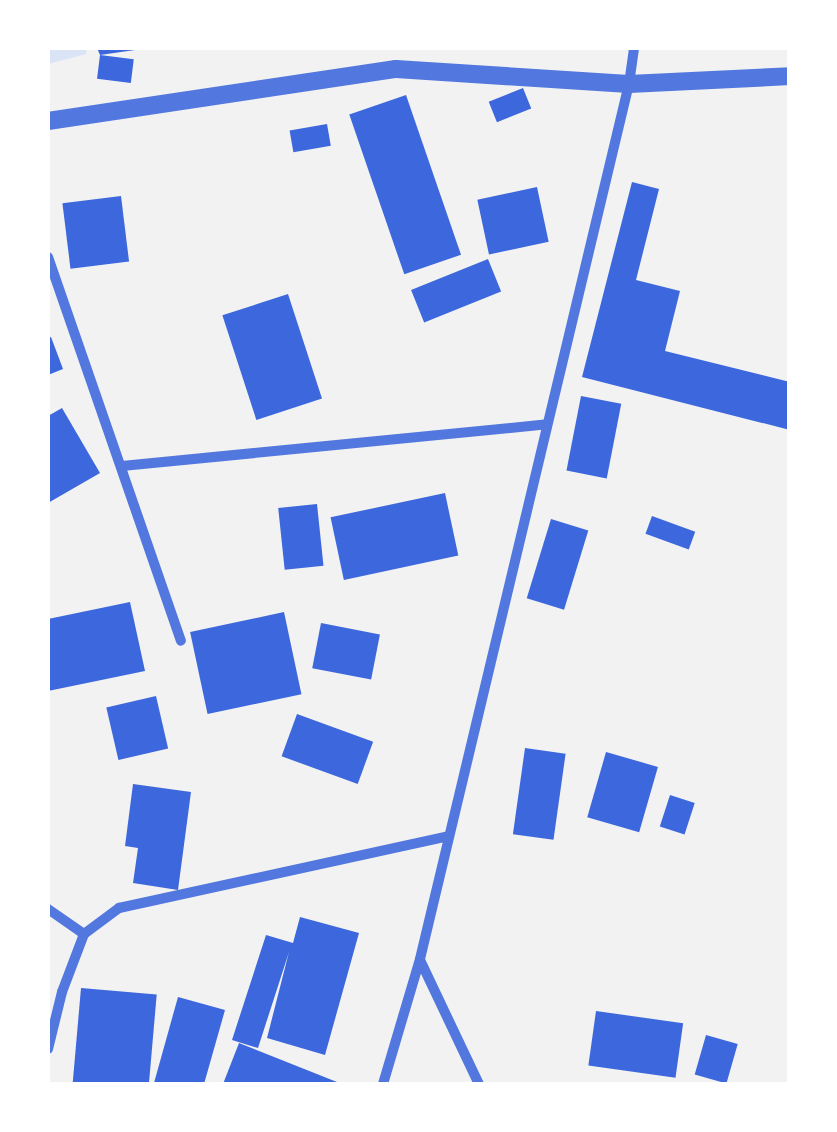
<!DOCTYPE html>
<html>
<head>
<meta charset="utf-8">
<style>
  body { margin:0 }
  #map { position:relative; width:837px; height:1132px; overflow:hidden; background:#f2f2f2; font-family:Ubuntu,sans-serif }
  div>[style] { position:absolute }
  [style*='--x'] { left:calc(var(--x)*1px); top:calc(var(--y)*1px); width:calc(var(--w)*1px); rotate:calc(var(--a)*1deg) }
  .green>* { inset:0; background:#dbe4f7 }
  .building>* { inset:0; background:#3d67dc; transform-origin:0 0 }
  .minor>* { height:10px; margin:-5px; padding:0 5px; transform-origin:5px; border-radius:5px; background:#5277de }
  .tertiary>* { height:18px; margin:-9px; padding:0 9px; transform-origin:9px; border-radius:9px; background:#5277de }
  span { translate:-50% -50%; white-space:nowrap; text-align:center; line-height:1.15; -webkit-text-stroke:8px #fff; paint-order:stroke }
  .frame { position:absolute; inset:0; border:50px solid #fff; pointer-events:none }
</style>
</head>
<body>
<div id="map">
  <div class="green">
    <div style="clip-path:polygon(48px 48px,87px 48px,86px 54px,48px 64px)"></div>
  </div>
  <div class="building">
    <div style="clip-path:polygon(97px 48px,134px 48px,135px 50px,100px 55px)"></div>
    <div style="left:100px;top:55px;width:34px;height:24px;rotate:7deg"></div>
    <div style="left:523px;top:88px;width:22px;height:37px;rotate:68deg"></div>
    <div style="left:406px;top:95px;width:169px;height:60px;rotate:71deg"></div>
    <div style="left:327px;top:124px;width:22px;height:38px;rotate:80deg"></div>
    <div style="clip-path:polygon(632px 182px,659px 189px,636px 280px,680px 291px,665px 351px,790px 382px,790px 430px,582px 377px)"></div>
    <div style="left:537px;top:187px;width:56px;height:61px;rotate:78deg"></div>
    <div style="left:121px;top:196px;width:66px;height:59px;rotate:83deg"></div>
    <div style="left:488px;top:259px;width:35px;height:83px;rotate:68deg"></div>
    <div style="left:288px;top:294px;width:110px;height:69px;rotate:72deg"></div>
    <div style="clip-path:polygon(51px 337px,63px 369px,48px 375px,48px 338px)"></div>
    <div style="left:581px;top:396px;width:41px;height:76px;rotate:11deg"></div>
    <div style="clip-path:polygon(62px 408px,100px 473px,48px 503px,48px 416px)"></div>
    <div style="left:445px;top:493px;width:64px;height:117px;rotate:78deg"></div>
    <div style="left:317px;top:504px;width:62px;height:39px;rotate:84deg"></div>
    <div style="left:652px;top:516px;width:46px;height:19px;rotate:20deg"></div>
    <div style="left:551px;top:519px;width:39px;height:83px;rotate:17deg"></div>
    <div style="clip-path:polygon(130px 602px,145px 671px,48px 691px,48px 619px)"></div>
    <div style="left:284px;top:612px;width:84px;height:96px;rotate:78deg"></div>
    <div style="left:321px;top:623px;width:60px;height:46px;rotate:11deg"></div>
    <div style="left:156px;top:696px;width:54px;height:51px;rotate:77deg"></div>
    <div style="left:297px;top:714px;width:81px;height:45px;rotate:20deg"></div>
    <div style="left:525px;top:748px;width:41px;height:87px;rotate:8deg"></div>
    <div style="left:606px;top:752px;width:54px;height:68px;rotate:16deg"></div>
    <div style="clip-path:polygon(133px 784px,191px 792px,178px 890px,133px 883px,138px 848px,125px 846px)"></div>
    <div style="left:670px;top:795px;width:26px;height:33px;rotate:18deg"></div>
    <div style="clip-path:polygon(300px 917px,359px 933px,325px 1055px,267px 1038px,289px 952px,258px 1048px,232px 1040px,266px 935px,293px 943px)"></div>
    <div style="left:81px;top:988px;width:76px;height:96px;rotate:5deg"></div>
    <div style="clip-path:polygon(178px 997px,225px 1010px,204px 1084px,154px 1083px)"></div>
    <div style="left:596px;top:1011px;width:88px;height:55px;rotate:8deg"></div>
    <div style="left:706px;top:1035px;width:33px;height:41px;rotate:16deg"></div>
    <div style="clip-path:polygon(239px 1043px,342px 1084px,223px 1084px)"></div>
  </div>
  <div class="minor">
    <div style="--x:48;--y:257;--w:406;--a:70.9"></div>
    <div style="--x:122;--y:466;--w:427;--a:-5.6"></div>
    <div style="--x:48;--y:909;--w:44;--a:34.8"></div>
    <div style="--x:420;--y:960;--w:137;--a:64.6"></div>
    <div style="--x:48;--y:1049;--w:59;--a:-76.2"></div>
    <div style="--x:62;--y:992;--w:62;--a:-69.2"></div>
    <div style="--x:84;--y:934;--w:44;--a:-36.6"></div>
    <div style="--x:119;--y:908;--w:335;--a:-12.3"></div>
    <div style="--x:383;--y:1084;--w:130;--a:-73.5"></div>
    <div style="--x:420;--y:959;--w:900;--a:-76.57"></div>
    <div style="--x:629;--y:84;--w:36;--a:-82"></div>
  </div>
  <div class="tertiary">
    <div style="--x:48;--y:121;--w:352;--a:-8.5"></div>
    <div style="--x:396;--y:69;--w:233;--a:3.7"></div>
    <div style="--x:629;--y:84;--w:161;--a:-2.8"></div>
  </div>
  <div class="frame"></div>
</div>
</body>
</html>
